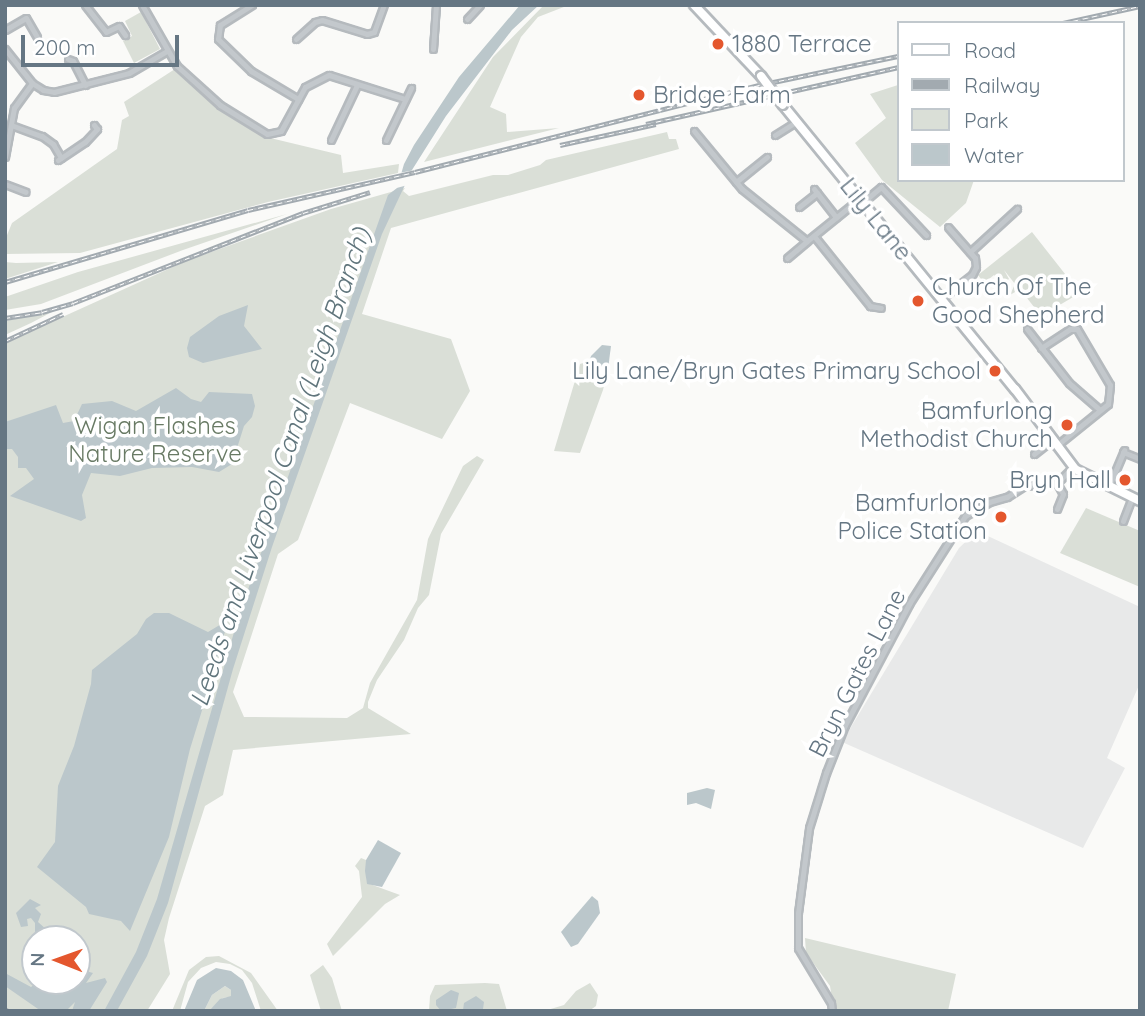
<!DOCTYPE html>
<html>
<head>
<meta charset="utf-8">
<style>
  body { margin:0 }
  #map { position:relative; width:1145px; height:1016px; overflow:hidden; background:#fafaf8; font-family:Quicksand,sans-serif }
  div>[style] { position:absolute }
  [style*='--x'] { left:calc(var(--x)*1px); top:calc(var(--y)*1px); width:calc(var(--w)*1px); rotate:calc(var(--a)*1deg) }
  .built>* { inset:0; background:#e8e9e9 }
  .green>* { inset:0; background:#dadfd7 }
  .water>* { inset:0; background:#bbc7cb }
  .pier>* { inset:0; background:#fafaf8 }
  .roads { filter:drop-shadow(2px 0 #b5babe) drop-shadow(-2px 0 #b5babe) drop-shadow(0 2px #b5babe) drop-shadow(0 -2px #b5babe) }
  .street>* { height:5px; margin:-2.5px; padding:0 2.5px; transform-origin:2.5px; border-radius:2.5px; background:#c3c8cc }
  .primary>* { height:8px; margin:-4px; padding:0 4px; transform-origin:4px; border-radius:4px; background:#fff }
  .rail>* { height:4.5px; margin-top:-2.25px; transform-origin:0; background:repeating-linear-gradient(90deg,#fff 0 5px,#a2aab0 0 10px); box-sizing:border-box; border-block:2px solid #a2aab0 }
  .bridges { filter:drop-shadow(2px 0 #b5babe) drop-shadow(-2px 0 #b5babe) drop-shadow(0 2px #b5babe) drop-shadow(0 -2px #b5babe) }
  .primary-bridge>* { height:8px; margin:-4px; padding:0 4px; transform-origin:4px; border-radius:4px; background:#fff }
  .dots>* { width:19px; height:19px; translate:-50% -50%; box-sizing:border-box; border:4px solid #fff; border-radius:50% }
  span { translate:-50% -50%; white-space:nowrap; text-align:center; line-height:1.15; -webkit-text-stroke:7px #fff; paint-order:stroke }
  .poi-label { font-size:24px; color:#657683 }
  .left { translate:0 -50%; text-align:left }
  .right { translate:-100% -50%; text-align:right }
  .street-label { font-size:24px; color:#657683 }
  .park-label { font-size:24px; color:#687a64 }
  .water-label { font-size:26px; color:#60757c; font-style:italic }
  .frame { position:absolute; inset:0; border:7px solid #657683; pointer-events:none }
  .legend { position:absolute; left:897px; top:21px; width:228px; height:161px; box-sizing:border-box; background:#fff; border:2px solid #c1c8cd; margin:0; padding:9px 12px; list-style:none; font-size:21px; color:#657683 }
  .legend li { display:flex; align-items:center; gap:14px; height:35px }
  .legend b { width:35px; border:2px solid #c1c8cd }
  .north { position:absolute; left:21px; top:925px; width:70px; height:70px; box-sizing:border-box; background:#fff; border:2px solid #c1c8cd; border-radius:50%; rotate:271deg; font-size:19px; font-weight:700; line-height:28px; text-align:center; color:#657683 }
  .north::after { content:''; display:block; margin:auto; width:24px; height:32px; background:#e4572e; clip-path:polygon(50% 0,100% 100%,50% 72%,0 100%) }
  .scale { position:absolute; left:21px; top:35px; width:158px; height:32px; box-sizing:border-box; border:4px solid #657683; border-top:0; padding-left:9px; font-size:21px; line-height:24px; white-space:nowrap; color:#657683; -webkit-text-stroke:5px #fff; paint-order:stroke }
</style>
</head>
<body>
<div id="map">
  <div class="built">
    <div style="clip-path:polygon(977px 531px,1140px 607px,1140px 683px,1107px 758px,1125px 768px,1083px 848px,842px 742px,959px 548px)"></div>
  </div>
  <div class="green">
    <div style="clip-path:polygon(544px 5px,569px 5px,538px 17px,521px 37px,490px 107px,506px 114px,507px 132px,559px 128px,424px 162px,493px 57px)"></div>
    <div style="clip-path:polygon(141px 12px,160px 49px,134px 63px,123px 41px,132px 36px,125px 21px)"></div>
    <div style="clip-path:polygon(175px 69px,217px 106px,262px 136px,341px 155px,343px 173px,399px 164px,398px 173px,268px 202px,80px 253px,5px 254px,5px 240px,12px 223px,117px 149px,122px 120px,129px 116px,124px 102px)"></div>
    <div style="clip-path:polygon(898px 85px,898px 180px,974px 180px,966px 203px,940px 227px,882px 180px,855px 143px,886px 118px,870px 94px)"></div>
    <div style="clip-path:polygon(evenodd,667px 132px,669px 139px,676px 139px,679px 149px,391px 228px,362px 314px,451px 339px,470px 391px,442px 439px,350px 403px,298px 540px,278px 554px,233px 692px,244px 717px,347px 718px,363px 708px,370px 683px,417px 600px,428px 539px,463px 466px,477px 456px,484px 460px,441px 534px,429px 595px,418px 608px,404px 640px,377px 680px,368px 702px,368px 708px,411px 734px,233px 750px,223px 795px,205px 806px,169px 918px,164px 940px,170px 974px,147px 1011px,5px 1011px,5px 343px,186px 261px,331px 209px,405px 188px,403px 191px,409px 196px,493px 175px,508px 175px,540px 165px,546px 160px,667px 132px,35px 939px,77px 939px,77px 981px,35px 981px,35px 939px)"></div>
    <div style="clip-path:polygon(287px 214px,183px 250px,41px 304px,5px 310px,5px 297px,78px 272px)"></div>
    <div style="clip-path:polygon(1032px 232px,1080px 293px,1041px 316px,1020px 289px,1010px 295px,1015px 284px,1004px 270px,1009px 279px,1003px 284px,994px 275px,984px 283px,978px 275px)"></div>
    <div style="clip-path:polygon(5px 262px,16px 263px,58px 262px,5px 279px)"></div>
    <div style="clip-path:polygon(52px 312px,31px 323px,5px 335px,5px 321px)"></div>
    <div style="clip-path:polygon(586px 362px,588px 367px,608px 369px,603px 390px,580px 453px,554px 451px,580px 364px)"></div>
    <div style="clip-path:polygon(1086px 508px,1140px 531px,1140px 587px,1060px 553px)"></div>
    <div style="clip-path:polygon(361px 858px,366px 860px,367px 883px,400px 895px,385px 904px,333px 956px,327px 944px,362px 897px,359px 871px,355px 866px)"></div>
    <div style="clip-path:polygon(805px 938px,956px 974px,948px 1011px,834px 1011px,830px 986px,806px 953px)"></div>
    <div style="clip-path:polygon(219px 956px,251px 973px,278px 1011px,261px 1011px,252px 983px,242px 970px,230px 964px,216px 962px,201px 968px,188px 982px,180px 1011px,172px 1011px,189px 970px,206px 957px)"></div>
    <div style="clip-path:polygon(323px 965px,332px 978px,342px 1011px,321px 1011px,310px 975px)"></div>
    <div style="clip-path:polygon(485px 983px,499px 984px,507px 1011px,429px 1011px,430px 996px,435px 985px)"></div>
    <div style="clip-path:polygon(590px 983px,598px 995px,596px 1006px,589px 1011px,544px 1011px,564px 1005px,576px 991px)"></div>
    <div style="clip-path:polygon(225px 986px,231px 990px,231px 997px,223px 998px,209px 1011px,204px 1011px,212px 995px)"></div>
  </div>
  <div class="water">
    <div style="clip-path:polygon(520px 5px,539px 5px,512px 30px,446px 116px,412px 170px,382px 234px,272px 547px,233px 669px,168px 903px,147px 956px,119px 1007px,117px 1011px,104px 1011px,136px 952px,157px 899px,239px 615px,388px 195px,397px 188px,404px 164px,414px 145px,459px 77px)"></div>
    <div style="clip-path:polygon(248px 305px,244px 326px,262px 349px,203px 363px,189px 357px,187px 348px,190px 337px,219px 316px)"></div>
    <div style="clip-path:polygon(602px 345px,611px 346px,608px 369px,588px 367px,591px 356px)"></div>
    <div style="clip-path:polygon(176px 388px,191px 399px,201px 402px,209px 392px,252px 394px,255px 406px,252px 417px,244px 426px,232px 464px,219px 472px,192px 467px,152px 468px,120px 476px,91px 473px,82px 495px,86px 518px,81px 521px,10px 496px,34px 479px,26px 468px,18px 468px,18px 457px,12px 449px,5px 449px,5px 422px,56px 405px,63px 423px,74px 421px,82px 404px,112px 401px,136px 411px)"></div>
    <div style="clip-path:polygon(154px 613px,169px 613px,208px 632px,223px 623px,227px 625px,214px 667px,213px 684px,208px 691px,190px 749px,169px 837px,130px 931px,121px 921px,89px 914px,86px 907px,37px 867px,55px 842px,58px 786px,74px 746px,91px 684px,92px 670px,137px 634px,146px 619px)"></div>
    <div style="clip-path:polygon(707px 788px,715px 790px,711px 809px,696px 803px,687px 805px,687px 793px)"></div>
    <div style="clip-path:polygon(378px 840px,401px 853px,382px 887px,367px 884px,365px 871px,366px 860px)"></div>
    <div style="clip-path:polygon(592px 896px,598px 901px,600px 913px,578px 944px,571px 947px,561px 932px)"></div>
    <div style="clip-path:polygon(30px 899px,41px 905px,35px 908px,41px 914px,38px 922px,57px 939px,35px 939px,35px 923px,31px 918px,27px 919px,28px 926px,21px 927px,16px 913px)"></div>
    <div style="clip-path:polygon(77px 959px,87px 963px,86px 971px,93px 973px,86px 983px,105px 978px,107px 982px,89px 1011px,72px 1011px,75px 1002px,67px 1010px,41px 1011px,5px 986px,5px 973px,31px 987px,39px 981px,77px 981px)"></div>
    <div style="clip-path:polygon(216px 968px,231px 971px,243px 980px,256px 1011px,209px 1011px,220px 999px,231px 996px,231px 990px,225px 986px,212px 995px,204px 1011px,184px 1011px,197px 980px)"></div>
    <div style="clip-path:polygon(451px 990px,459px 993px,456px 1008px,441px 1011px,436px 1005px,436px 1000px)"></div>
    <div style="clip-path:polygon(476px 996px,484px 1002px,483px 1009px,463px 1010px,464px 1003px)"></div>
  </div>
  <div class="pier">
    <div style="clip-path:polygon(415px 170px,408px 185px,389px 190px,399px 173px)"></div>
  </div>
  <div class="roads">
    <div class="street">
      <div style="--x:85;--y:5;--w:34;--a:52"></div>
      <div style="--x:106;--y:32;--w:14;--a:-25"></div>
      <div style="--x:119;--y:26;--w:11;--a:56"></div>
      <div style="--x:142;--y:5;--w:70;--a:60.2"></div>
      <div style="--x:177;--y:66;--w:58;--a:42.2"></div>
      <div style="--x:220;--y:105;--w:55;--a:31.7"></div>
      <div style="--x:267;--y:134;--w:14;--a:-12"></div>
      <div style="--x:281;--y:131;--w:50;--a:-61.4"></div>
      <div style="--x:305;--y:87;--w:27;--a:-27"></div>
      <div style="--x:329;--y:75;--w:80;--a:17.5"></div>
      <div style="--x:252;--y:5;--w:38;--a:148"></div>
      <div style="--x:220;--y:25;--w:14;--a:98"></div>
      <div style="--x:218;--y:39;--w:46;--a:44.1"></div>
      <div style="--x:251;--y:71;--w:55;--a:30.8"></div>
      <div style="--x:467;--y:19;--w:19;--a:-47"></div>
      <div style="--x:5;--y:30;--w:24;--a:-30"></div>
      <div style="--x:26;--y:18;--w:22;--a:60"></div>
      <div style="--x:296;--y:39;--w:25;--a:-42"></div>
      <div style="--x:315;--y:22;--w:7;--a:-16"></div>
      <div style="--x:322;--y:20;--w:47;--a:17.3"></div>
      <div style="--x:367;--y:34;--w:7;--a:-16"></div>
      <div style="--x:374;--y:32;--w:29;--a:-70"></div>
      <div style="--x:5;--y:49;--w:43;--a:51.5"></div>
      <div style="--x:32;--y:83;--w:13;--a:32"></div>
      <div style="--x:43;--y:90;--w:11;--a:10"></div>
      <div style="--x:54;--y:92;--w:77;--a:-14.2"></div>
      <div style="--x:129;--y:73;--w:44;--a:-30.1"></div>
      <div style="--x:433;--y:49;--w:44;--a:-86.1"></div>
      <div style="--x:68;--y:59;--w:5;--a:22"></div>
      <div style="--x:73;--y:61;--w:27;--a:63"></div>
      <div style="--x:11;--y:125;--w:33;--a:20"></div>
      <div style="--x:42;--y:136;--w:14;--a:36"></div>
      <div style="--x:53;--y:144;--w:16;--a:60"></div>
      <div style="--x:694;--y:131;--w:75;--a:50.4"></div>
      <div style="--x:742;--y:189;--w:83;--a:38.7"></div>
      <div style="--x:807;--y:241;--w:67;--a:-38.9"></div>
      <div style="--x:775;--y:135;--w:25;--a:-32"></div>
      <div style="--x:331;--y:140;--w:61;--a:-64.7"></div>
      <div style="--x:386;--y:140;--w:58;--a:-64.3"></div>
      <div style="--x:5;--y:157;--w:50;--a:-79.6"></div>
      <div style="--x:14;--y:108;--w:31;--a:-54"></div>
      <div style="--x:58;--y:160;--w:32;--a:-34"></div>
      <div style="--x:85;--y:142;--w:18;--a:-47"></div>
      <div style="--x:97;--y:129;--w:5;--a:-127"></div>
      <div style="--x:736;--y:182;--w:40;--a:-39"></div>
      <div style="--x:5;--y:184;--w:22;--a:21"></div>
      <div style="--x:814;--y:189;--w:36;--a:52"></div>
      <div style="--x:862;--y:203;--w:25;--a:-40"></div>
      <div style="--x:881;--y:187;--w:66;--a:46.8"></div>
      <div style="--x:799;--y:207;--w:23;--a:-38"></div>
      <div style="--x:814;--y:236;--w:90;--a:51.3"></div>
      <div style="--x:870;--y:306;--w:11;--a:10"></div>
      <div style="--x:970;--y:252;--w:64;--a:-42.5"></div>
      <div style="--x:787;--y:258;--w:26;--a:-40"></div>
      <div style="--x:941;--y:299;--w:39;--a:-38"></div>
      <div style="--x:972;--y:275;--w:9;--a:-63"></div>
      <div style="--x:976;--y:267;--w:9;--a:-96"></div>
      <div style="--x:975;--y:258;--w:41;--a:-131.1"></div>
      <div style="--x:1027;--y:329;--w:68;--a:52.1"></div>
      <div style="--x:1069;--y:383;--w:41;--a:41.1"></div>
      <div style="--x:1041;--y:348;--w:35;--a:-33"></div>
      <div style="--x:1070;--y:329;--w:7;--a:0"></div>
      <div style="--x:1077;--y:329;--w:65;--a:59.5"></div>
      <div style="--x:1110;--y:385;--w:19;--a:96"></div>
      <div style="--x:1108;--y:404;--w:67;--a:141.1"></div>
      <div style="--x:1123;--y:452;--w:18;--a:22"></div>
      <div style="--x:1034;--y:454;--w:23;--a:-38"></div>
      <div style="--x:1109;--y:486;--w:39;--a:-67"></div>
      <div style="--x:1057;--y:509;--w:16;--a:-68"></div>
      <div style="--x:1063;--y:494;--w:13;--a:-119"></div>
      <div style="--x:1123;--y:521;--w:26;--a:-69"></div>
      <div style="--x:832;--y:1011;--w:8;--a:-97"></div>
      <div style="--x:831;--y:1003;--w:64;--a:-121"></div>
      <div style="--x:798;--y:948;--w:35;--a:-90"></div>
      <div style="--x:798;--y:913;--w:86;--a:-82.6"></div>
      <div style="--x:809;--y:828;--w:58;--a:-72.8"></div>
      <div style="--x:826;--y:773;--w:52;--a:-68.4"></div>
      <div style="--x:845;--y:725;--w:137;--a:-62.1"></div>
      <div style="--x:909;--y:604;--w:104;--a:-57.5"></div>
      <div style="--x:965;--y:516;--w:28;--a:-30"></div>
      <div style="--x:989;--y:502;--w:19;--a:-16"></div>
      <div style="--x:1007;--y:497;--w:20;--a:-33"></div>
      <div style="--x:1024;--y:486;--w:33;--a:-5"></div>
      <div style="--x:1057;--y:483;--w:23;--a:-45"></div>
    </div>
    <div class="primary">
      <div style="--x:694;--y:5;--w:98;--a:46.7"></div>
      <div style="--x:783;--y:105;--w:367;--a:50.8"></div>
      <div style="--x:1015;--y:389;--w:100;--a:53.1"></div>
      <div style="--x:1075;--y:469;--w:72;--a:26.2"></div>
    </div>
  </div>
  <div class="rail">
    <div style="--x:1063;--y:23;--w:79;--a:-12.4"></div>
    <div style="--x:646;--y:124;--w:258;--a:-12.7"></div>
    <div style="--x:560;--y:145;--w:98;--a:-12.3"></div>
    <div style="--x:5;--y:282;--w:253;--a:-16.5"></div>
    <div style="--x:248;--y:210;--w:171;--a:-12.8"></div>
    <div style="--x:415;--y:172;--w:355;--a:-14.2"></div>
    <div style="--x:759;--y:85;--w:142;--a:-11.8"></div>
    <div style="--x:5;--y:318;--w:37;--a:-9"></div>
    <div style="--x:42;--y:312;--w:32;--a:-16"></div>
    <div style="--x:73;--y:303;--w:247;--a:-21.4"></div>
    <div style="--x:303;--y:213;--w:70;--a:-17.4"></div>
    <div style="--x:5;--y:341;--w:64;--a:-25"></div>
    <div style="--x:5;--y:1009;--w:4;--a:34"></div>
  </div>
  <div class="bridges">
    <div class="primary-bridge">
      <div style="--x:761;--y:76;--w:36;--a:53"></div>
    </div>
  </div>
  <div class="dots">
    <div style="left:718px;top:44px;background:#e4572e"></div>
    <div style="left:639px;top:95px;background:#e4572e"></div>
    <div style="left:918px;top:301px;background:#e4572e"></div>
    <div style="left:995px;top:371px;background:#e4572e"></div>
    <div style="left:1067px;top:425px;background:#e4572e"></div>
    <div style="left:1125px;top:480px;background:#e4572e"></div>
    <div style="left:1001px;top:517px;background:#e4572e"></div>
  </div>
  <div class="poi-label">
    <span class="left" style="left:732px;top:44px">1880 Terrace</span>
    <span class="left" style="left:653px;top:95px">Bridge Farm</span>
    <span class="left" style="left:932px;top:301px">Church Of The<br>Good Shepherd</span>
    <span class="right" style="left:981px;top:371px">Lily Lane/Bryn Gates Primary School</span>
    <span class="right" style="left:1053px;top:425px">Bamfurlong<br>Methodist Church</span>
    <span class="right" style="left:1111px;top:480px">Bryn Hall</span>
    <span class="right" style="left:987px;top:517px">Bamfurlong<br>Police Station</span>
  </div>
  <div class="street-label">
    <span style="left:876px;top:219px;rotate:51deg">Lily Lane</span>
    <span style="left:857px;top:673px;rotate:-63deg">Bryn Gates Lane</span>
  </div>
  <div class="park-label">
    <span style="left:155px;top:440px">Wigan Flashes<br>Nature Reserve</span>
  </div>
  <div class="water-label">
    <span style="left:280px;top:467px;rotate:-71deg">Leeds and Liverpool Canal (Leigh Branch)</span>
  </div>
  <div class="frame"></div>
  <ul class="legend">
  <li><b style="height:9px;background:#fff"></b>Road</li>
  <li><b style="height:9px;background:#a2aab0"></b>Railway</li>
  <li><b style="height:19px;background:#dadfd7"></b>Park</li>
  <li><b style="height:19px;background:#bbc7cb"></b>Water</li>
  </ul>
  <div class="north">N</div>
  <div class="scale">200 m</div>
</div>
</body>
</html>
